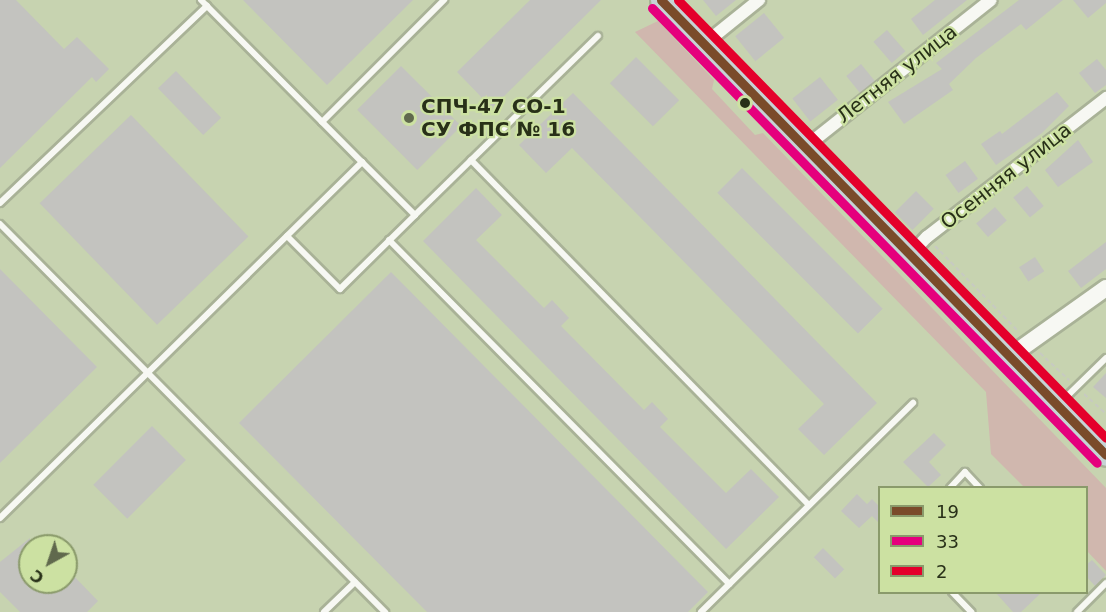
<!DOCTYPE html>
<html>
<head>
<meta charset="utf-8">
<style>
  body { margin:0 }
  #map { position:relative; width:1106px; height:612px; overflow:hidden; background:#c7d3b0; font-family:"DejaVu Sans",sans-serif }
  div>[style] { position:absolute }
  [style*='--x'] { left:calc(var(--x)*1px); top:calc(var(--y)*1px); width:calc(var(--w)*1px); rotate:calc(var(--a)*1deg) }
  .green>* { inset:0; background:#d0b7ae }
  .building>* { inset:0; background:#c3c3bf; transform-origin:0 0 }
  .path>* { height:2px; margin-top:-1px; transform-origin:0; background:repeating-linear-gradient(90deg,#c7cac1 0 4.5px,transparent 0 7.5px) }
  .roads { filter:drop-shadow(2px 0 #a9b297) drop-shadow(-2px 0 #a9b297) drop-shadow(0 2px #a9b297) drop-shadow(0 -2px #a9b297) }
  .lane>* { height:6px; margin:-3px; padding:0 3px; transform-origin:3px; border-radius:3px; background:#f7f8f3 }
  .street>* { height:12px; margin:-6px; padding:0 6px; transform-origin:6px; border-radius:6px; background:#f7f8f3 }
  .secondary>* { height:16px; margin:-8px; padding:0 8px; transform-origin:8px; border-radius:8px; background:#f7f8f3 }
  .highway>* { height:21px; margin:-10.5px; padding:0 10.5px; transform-origin:10.5px; border-radius:10.5px; background:#c6d3d5 }
  .bus-1>* { height:9px; margin:-4.5px; padding:0 4.5px; transform-origin:4.5px; border-radius:4.5px; background:#7a4b2a }
  .bus-2>* { height:9px; margin:-4.5px; padding:0 4.5px; transform-origin:4.5px; border-radius:4.5px; background:#e5007d }
  .bus-3>* { height:9px; margin:-4.5px; padding:0 4.5px; transform-origin:4.5px; border-radius:4.5px; background:#e4002b }
  .dots>* { width:16px; height:16px; translate:-50% -50%; box-sizing:border-box; border:3px solid #cce1a2; border-radius:50% }
  span { translate:-50% -50%; white-space:nowrap; text-align:center; line-height:1.15; -webkit-text-stroke:4.5px #cce1a2; paint-order:stroke }
  .street-label { font-size:20px; color:#283018 }
  .poi-label { font-size:20px; color:#283018; font-weight:700 }
  .left { translate:0 -50%; text-align:left }
  .legend { position:absolute; left:878px; top:486px; width:210px; height:108px; box-sizing:border-box; background:#cce1a2; border:2px solid #8a9a6b; margin:0; padding:8px 10px; list-style:none; font-size:18px; color:#283018 }
  .legend li { display:flex; align-items:center; gap:12px; height:30px }
  .legend b { width:30px; border:2px solid #8a9a6b }
  .north { position:absolute; left:18px; top:534px; width:60px; height:60px; box-sizing:border-box; background:#cce1a2; border:2px solid #8a9a6b; border-radius:50%; rotate:220deg; font-size:16px; font-weight:700; line-height:24px; text-align:center; color:#283018 }
  .north::after { content:''; display:block; margin:auto; width:21px; height:27px; background:#60694d; clip-path:polygon(50% 0,100% 100%,50% 72%,0 100%) }
</style>
</head>
<body>
<div id="map">
  <div class="green">
    <div style="clip-path:polygon(658px 21px,714px 80px,712px 89px,755px 135px,763px 133px,1106px 488px,1106px 571px,1087px 551px,1086px 488px,1024px 487px,991px 454px,986px 392px,635px 32px)"></div>
  </div>
  <div class="building">
    <div style="clip-path:polygon(0 0,16px 0,64px 49px,77px 37px,109px 69px,96px 82px,92px 77px,0 168px)"></div>
    <div style="clip-path:polygon(243px 0,413px 0,327px 85px)"></div>
    <div style="clip-path:polygon(530px 0,601px 0,492px 108px,457px 72px)"></div>
    <div style="clip-path:polygon(703px 0,736px 0,716px 16px)"></div>
    <div style="clip-path:polygon(935px 0,967px 0,923px 35px,911px 19px)"></div>
    <div style="clip-path:polygon(1019px 0,1063px 0,1026px 30px,1021px 24px,976px 58px,949px 84px,953px 90px,904px 124px,888px 102px,942px 69px,936px 63px)"></div>
    <div style="clip-path:polygon(1073px 0,1106px 0,1106px 3px,1088px 18px)"></div>
    <div style="left:764px;top:13px;width:32px;height:37px;rotate:51deg"></div>
    <div style="left:887px;top:30px;width:28px;height:18px;rotate:49deg"></div>
    <div style="left:636px;top:57px;width:61px;height:37px;rotate:45deg"></div>
    <div style="clip-path:polygon(1097px 59px,1106px 70px,1106px 85px,1095px 93px,1079px 73px)"></div>
    <div style="left:861px;top:64px;width:22px;height:19px;rotate:51deg"></div>
    <div style="left:401px;top:66px;width:85px;height:62px;rotate:45deg"></div>
    <div style="left:176px;top:71px;width:65px;height:25px;rotate:46deg"></div>
    <div style="left:820px;top:77px;width:29px;height:35px;rotate:52deg"></div>
    <div style="clip-path:polygon(1057px 92px,1069px 106px,1042px 133px,996px 165px,981px 144px,1000px 131px,1002px 134px)"></div>
    <div style="clip-path:polygon(573px 93px,877px 403px,824px 455px,798px 429px,824px 404px,572px 148px,546px 173px,519px 145px)"></div>
    <div style="left:131px;top:115px;width:169px;height:127px;rotate:46deg"></div>
    <div style="clip-path:polygon(1078px 140px,1093px 162px,1058px 187px,1045px 170px)"></div>
    <div style="left:965px;top:161px;width:22px;height:24px;rotate:54deg"></div>
    <div style="left:742px;top:168px;width:199px;height:35px;rotate:45deg"></div>
    <div style="left:1027px;top:186px;width:26px;height:18px;rotate:50deg"></div>
    <div style="clip-path:polygon(476px 188px,502px 215px,476px 240px,544px 308px,552px 300px,569px 318px,561px 326px,644px 410px,652px 402px,668px 419px,660px 427px,726px 493px,751px 469px,779px 497px,726px 549px,423px 241px)"></div>
    <div style="left:916px;top:191px;width:25px;height:30px;rotate:45deg"></div>
    <div style="left:995px;top:207px;width:18px;height:25px;rotate:49deg"></div>
    <div style="clip-path:polygon(1106px 242px,1106px 269px,1081px 288px,1068px 271px)"></div>
    <div style="left:1035px;top:257px;width:17px;height:19px;rotate:57deg"></div>
    <div style="clip-path:polygon(0 269px,97px 367px,0 463px)"></div>
    <div style="clip-path:polygon(391px 272px,708px 592px,688px 612px,427px 612px,239px 423px)"></div>
    <div style="clip-path:polygon(1106px 373px,1106px 398px,1093px 387px)"></div>
    <div style="left:152px;top:426px;width:48px;height:83px;rotate:45deg"></div>
    <div style="clip-path:polygon(934px 433px,946px 445px,929px 462px,941px 475px,928px 487px,903px 462px)"></div>
    <div style="clip-path:polygon(857px 494px,867px 504px,872px 499px,879px 506px,879px 523px,872px 516px,859px 528px,841px 511px)"></div>
    <div style="clip-path:polygon(30px 538px,30px 582px,66px 582px,66px 568px,98px 601px,87px 612px,20px 612px,0 592px,0 562px)"></div>
    <div style="left:823px;top:548px;width:30px;height:13px;rotate:45deg"></div>
    <div style="clip-path:polygon(1092px 560px,1106px 575px,1095px 586px,1086px 576px,1086px 565px)"></div>
    <div style="clip-path:polygon(995px 592px,1042px 592px,1021px 612px,1013px 612px)"></div>
  </div>
  <div class="path">
    <div style="--x:935;--y:246;--w:120;--a:45.7"></div>
    <div style="--x:1040;--y:353;--w:40;--a:43"></div>
    <div style="--x:1084;--y:394;--w:30;--a:42"></div>
  </div>
  <div class="roads">
    <div class="lane">
      <div style="--x:201;--y:0;--w:228;--a:45.2"></div>
      <div style="--x:322;--y:122;--w:173;--a:-45"></div>
      <div style="--x:471;--y:160;--w:483;--a:45.6"></div>
      <div style="--x:0;--y:203;--w:286;--a:-43.6"></div>
      <div style="--x:0;--y:224;--w:547;--a:45.22"></div>
      <div style="--x:287;--y:236;--w:75;--a:45"></div>
      <div style="--x:340;--y:289;--w:105;--a:-44.6"></div>
      <div style="--x:389;--y:240;--w:484;--a:45.3"></div>
      <div style="--x:1059;--y:404;--w:66;--a:-44.4"></div>
      <div style="--x:950;--y:488;--w:22;--a:-47"></div>
      <div style="--x:965;--y:472;--w:22;--a:47"></div>
      <div style="--x:0;--y:518;--w:508;--a:-44.52"></div>
      <div style="--x:362;--y:162;--w:75;--a:45"></div>
      <div style="--x:415;--y:215;--w:256;--a:-44.4"></div>
      <div style="--x:952;--y:592;--w:28;--a:46"></div>
      <div style="--x:324;--y:612;--w:43;--a:-44.1"></div>
      <div style="--x:701;--y:612;--w:298;--a:-44.6"></div>
      <div style="--x:1077;--y:612;--w:41;--a:-45"></div>
    </div>
    <div class="street">
      <div style="--x:703;--y:45;--w:72;--a:-38.8"></div>
      <div style="--x:804;--y:148;--w:238;--a:-38.4"></div>
      <div style="--x:909;--y:256;--w:26;--a:-47"></div>
      <div style="--x:927;--y:237;--w:227;--a:-37.8"></div>
    </div>
    <div class="secondary">
      <div style="--x:1009;--y:357;--w:119;--a:-35.4"></div>
    </div>
    <div class="highway">
      <div style="--x:661;--y:0;--w:636;--a:45.64"></div>
    </div>
  </div>
  <div class="bus-1">
    <div style="--x:661;--y:0;--w:636;--a:45.64"></div>
  </div>
  <div class="bus-2">
    <div style="--x:652;--y:8;--w:636;--a:45.64"></div>
  </div>
  <div class="bus-3">
    <div style="--x:678;--y:0;--w:612;--a:45.66"></div>
  </div>
  <div class="dots">
    <div style="left:745px;top:103px;background:#283018"></div>
    <div style="left:409px;top:118px;background:#60694d"></div>
  </div>
  <div class="street-label">
    <span style="left:897px;top:74px;rotate:-38deg">Летняя улица</span>
    <span style="left:1006px;top:176px;rotate:-38deg">Осенняя улица</span>
  </div>
  <div class="poi-label">
    <span class="left" style="left:421px;top:118px">СПЧ-47 СО-1<br>СУ ФПС № 16</span>
  </div>
  <ul class="legend">
  <li><b style="height:8px;background:#7a4b2a"></b>19</li>
  <li><b style="height:8px;background:#e5007d"></b>33</li>
  <li><b style="height:8px;background:#e4002b"></b>2</li>
  </ul>
  <div class="north">С</div>
</div>
</body>
</html>
